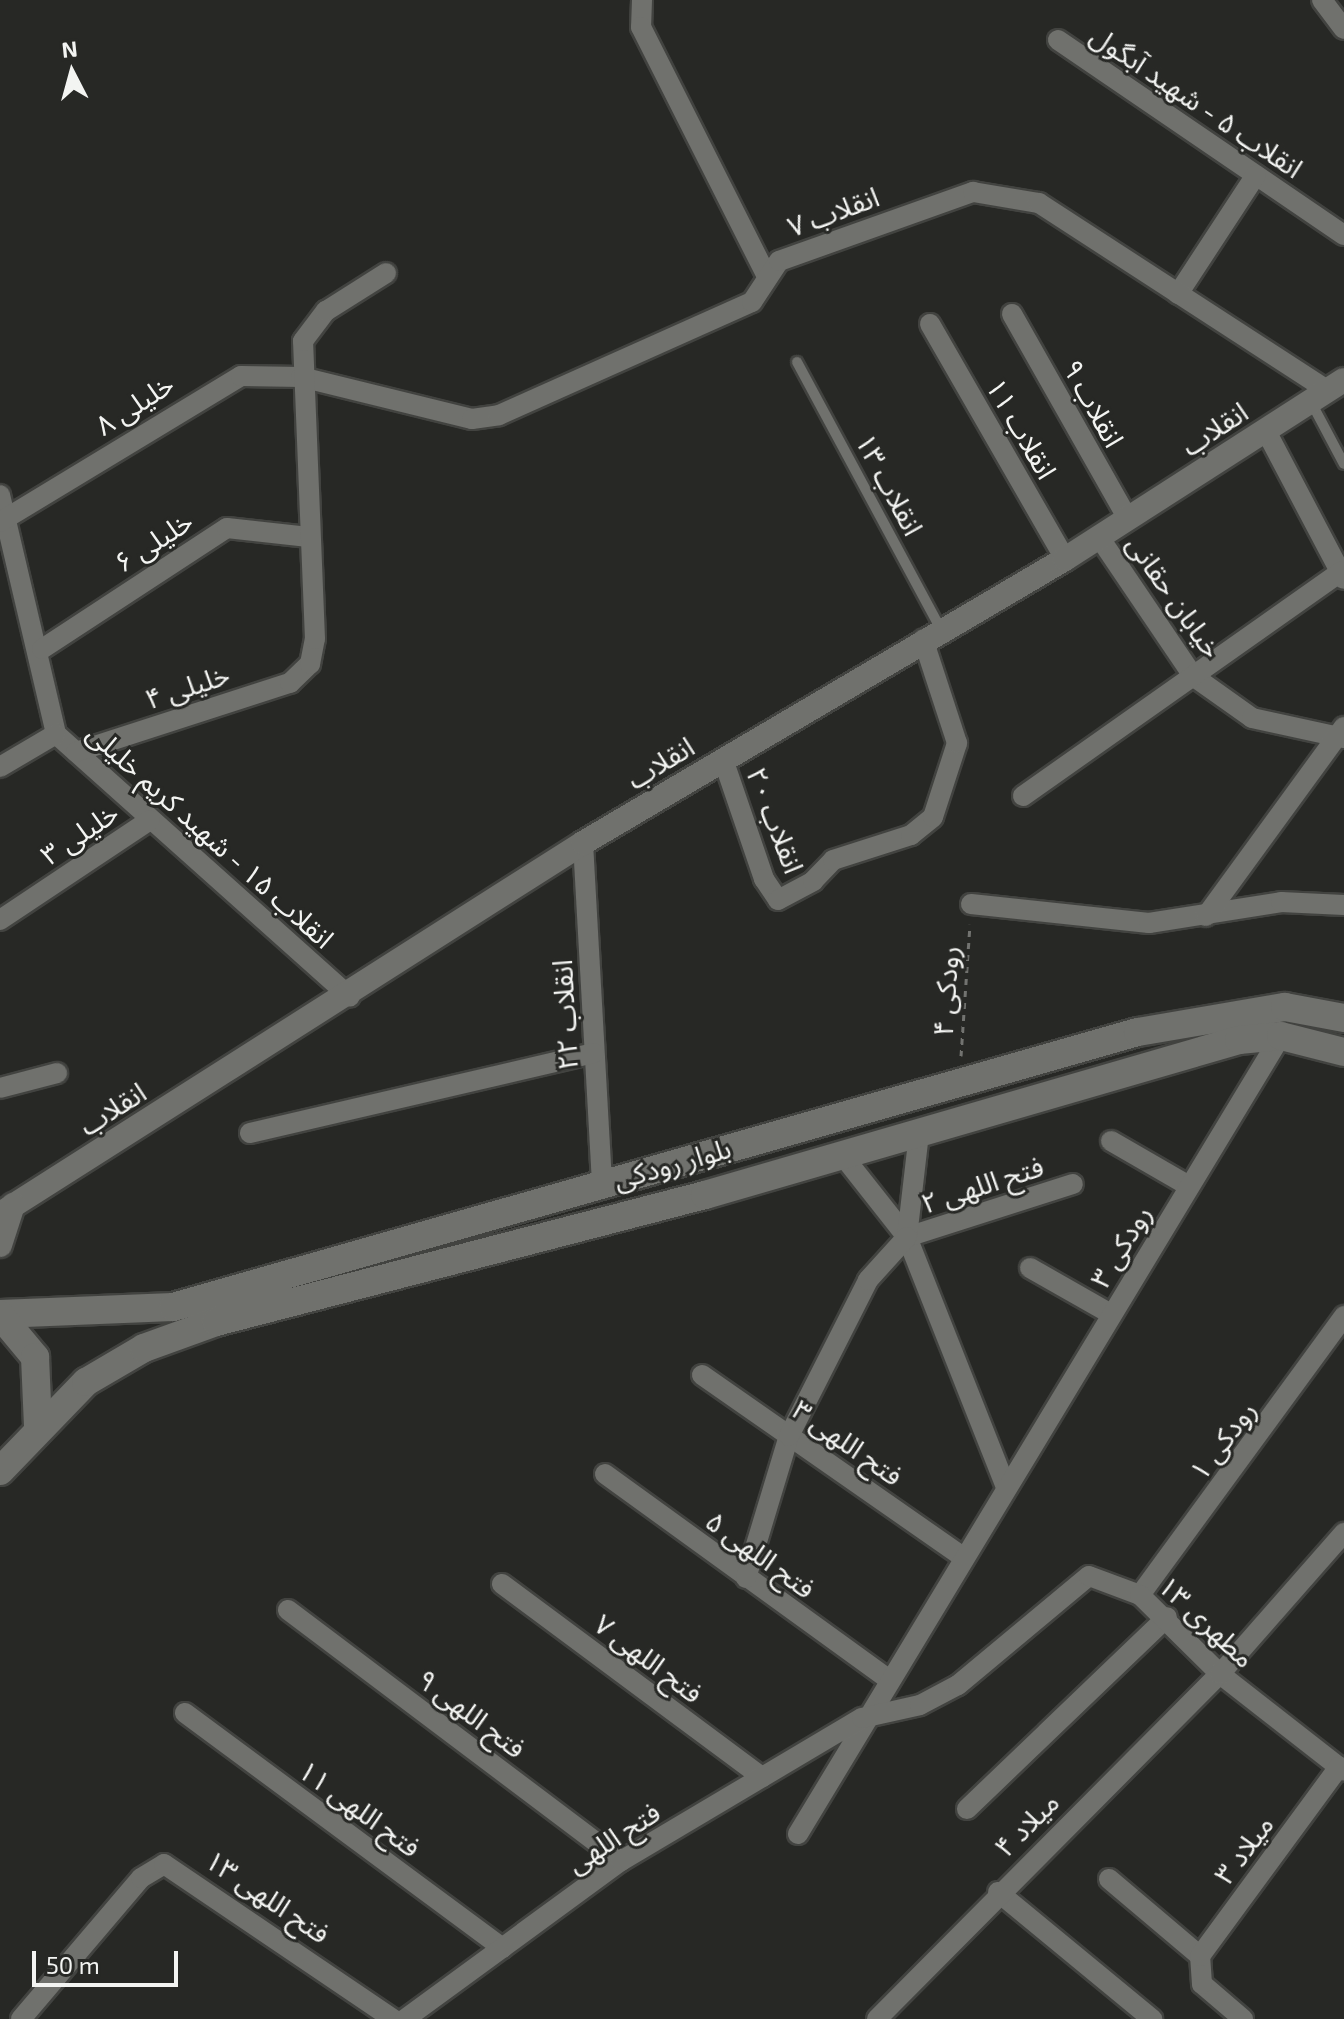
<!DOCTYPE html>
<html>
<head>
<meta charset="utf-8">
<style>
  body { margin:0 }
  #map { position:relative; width:1344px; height:2019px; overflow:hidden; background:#272825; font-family:"Exo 2","Noto Sans Arabic",sans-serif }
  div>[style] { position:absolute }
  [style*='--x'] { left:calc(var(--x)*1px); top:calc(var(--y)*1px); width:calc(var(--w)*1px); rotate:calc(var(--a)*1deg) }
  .path>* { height:3px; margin-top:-1.5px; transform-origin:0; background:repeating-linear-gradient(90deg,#727370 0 6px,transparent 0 12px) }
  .roads { filter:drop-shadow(2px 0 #424340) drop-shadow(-2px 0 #424340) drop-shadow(0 2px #424340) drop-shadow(0 -2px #424340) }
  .service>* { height:10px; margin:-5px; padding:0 5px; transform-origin:5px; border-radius:5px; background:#70716d }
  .minor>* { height:20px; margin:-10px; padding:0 10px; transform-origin:10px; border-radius:10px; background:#70716d }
  .tertiary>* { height:24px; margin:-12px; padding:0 12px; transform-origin:12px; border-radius:12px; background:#70716d }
  .secondary>* { height:28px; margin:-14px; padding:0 14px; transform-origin:14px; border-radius:14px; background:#70716d }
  span { translate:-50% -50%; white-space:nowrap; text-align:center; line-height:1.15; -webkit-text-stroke:6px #272825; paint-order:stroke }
  .street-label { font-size:28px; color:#f3f4f2 }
  .north { position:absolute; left:32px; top:32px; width:80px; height:80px; -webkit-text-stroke:6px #272825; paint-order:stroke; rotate:354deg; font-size:22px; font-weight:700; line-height:32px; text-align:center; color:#f3f4f2 }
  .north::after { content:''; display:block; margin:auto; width:28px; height:36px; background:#f3f4f2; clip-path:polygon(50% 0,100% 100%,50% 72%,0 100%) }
  .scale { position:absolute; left:32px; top:1951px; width:146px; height:36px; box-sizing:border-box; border:4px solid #f3f4f2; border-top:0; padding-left:10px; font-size:24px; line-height:28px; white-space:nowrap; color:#f3f4f2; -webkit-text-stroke:6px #272825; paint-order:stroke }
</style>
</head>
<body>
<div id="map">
  <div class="path">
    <div style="--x:961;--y:1056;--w:132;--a:-86.1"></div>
  </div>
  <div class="roads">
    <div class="service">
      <div style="--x:797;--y:362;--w:303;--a:61.7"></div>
      <div style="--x:1311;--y:402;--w:70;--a:62"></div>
    </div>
    <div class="minor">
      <div style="--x:642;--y:0;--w:27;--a:92"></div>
      <div style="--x:641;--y:27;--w:277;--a:63.2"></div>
      <div style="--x:1322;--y:0;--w:36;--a:53"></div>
      <div style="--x:1058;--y:40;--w:346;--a:34.3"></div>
      <div style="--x:1178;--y:294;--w:142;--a:-56.8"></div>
      <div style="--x:1012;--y:314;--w:236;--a:60.5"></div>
      <div style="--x:930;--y:324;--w:271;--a:60.1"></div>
      <div style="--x:1266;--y:431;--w:167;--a:62.2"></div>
      <div style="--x:0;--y:495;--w:245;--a:76.8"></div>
      <div style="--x:56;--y:734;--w:394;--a:41.8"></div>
      <div style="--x:0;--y:522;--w:282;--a:-31.2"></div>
      <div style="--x:241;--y:376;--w:60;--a:1"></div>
      <div style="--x:301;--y:377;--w:176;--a:13.8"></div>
      <div style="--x:472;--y:419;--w:27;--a:-8"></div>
      <div style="--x:499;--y:415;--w:277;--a:-24.1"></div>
      <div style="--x:752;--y:302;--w:49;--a:-56.6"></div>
      <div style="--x:779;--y:261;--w:206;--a:-19.6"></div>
      <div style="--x:973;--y:192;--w:67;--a:9.5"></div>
      <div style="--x:1039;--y:203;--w:345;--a:33"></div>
      <div style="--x:1099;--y:537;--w:168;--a:55.9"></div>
      <div style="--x:1193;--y:676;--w:72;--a:35.4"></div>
      <div style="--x:1252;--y:718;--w:94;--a:12.3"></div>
      <div style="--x:42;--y:649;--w:221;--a:-33.2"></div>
      <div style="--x:227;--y:528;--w:82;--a:6.3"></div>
      <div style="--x:76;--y:752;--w:225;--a:-17.9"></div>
      <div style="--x:290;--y:683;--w:28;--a:-44"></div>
      <div style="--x:310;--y:664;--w:25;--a:-79"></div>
      <div style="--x:315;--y:639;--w:298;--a:-92.3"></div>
      <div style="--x:303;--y:341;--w:38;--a:-53"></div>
      <div style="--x:326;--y:311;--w:71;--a:-32.3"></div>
      <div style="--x:723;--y:759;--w:127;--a:71.1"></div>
      <div style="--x:764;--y:879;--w:25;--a:56"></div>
      <div style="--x:778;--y:900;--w:40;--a:-28"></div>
      <div style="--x:813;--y:881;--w:29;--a:-46"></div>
      <div style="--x:833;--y:860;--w:82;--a:-17.8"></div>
      <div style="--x:911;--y:835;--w:28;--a:-39"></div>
      <div style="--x:933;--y:817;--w:78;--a:-72"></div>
      <div style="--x:957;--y:743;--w:109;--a:-108.1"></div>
      <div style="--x:0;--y:767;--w:65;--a:-30.5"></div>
      <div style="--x:1023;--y:796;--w:389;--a:-35.2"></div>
      <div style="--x:583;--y:843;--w:342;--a:86.8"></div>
      <div style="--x:971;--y:904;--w:179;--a:6.1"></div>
      <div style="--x:1149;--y:923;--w:134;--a:-9"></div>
      <div style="--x:1281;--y:902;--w:63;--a:2.7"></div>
      <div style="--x:1206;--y:916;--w:234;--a:-53.9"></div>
      <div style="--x:0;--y:920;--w:180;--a:-33.7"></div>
      <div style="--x:0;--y:1088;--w:59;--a:-14.7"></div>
      <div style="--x:250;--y:1133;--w:353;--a:-13.1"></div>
      <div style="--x:1111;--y:1141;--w:90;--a:30"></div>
      <div style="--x:843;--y:1156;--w:103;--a:51.7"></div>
      <div style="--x:907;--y:1237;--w:267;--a:68.4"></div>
      <div style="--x:907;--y:1237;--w:174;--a:-17.7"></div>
      <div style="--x:907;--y:1237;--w:104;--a:-83.4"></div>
      <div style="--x:1030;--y:1268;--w:93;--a:29.6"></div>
      <div style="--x:702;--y:1375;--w:316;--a:34.9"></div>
      <div style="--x:605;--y:1474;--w:348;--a:35.9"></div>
      <div style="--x:746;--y:1578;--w:148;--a:-73.2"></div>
      <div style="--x:789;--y:1436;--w:175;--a:-63.1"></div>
      <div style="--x:868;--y:1280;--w:58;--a:-47.8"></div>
      <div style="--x:502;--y:1584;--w:324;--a:36.6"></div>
      <div style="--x:1140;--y:1595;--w:346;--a:-53.8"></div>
      <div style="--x:288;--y:1610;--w:417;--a:37"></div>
      <div style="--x:185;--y:1713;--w:395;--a:36.5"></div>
      <div style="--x:967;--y:1809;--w:277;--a:-43.8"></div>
      <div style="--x:798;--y:1834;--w:933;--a:-58.82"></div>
      <div style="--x:1109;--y:1879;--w:119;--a:40.2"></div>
      <div style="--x:998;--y:1892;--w:200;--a:39.5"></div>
      <div style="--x:21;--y:2019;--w:185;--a:-49.6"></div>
      <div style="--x:141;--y:1878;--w:27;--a:-31"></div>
      <div style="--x:164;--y:1864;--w:277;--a:34.1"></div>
      <div style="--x:405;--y:2019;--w:268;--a:-36.2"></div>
      <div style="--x:621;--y:1861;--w:280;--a:-30.7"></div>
      <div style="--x:862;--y:1718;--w:59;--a:-12.6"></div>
      <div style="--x:920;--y:1705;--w:43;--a:-27.8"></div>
      <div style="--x:958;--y:1685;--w:170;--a:-39.8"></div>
      <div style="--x:1089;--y:1576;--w:54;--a:20.4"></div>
      <div style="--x:1140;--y:1595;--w:112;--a:44.6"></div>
      <div style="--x:1220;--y:1674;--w:157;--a:38"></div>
      <div style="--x:877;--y:2019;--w:486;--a:-45.2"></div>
      <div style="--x:1220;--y:1674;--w:188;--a:-48.7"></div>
      <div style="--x:1243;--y:2019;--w:54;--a:-139.5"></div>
      <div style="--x:1202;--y:1984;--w:28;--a:-94"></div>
      <div style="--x:1200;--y:1956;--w:235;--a:-53.7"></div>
    </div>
    <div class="tertiary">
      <div style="--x:0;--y:1214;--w:691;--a:-32.47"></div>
      <div style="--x:583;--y:843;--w:559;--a:-30.51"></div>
      <div style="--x:1065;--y:559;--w:331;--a:-32.7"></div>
      <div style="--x:0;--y:1245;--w:42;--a:-72"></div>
    </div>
    <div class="secondary">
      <div style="--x:0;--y:1314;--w:173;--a:-2.3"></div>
      <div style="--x:173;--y:1307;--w:1003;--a:-15.91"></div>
      <div style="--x:1138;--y:1032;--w:149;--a:-9.7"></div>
      <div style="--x:1285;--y:1007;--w:60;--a:10.6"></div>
      <div style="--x:0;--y:1315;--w:55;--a:50.2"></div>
      <div style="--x:35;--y:1357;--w:68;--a:87.5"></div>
      <div style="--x:0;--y:1471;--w:124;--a:-46"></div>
      <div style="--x:86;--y:1382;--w:67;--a:-30.4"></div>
      <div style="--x:144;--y:1348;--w:77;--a:-19.9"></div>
      <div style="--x:216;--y:1322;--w:505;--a:-14.56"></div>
      <div style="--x:705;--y:1195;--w:556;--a:-16.19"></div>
      <div style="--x:1239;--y:1040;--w:42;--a:-5.4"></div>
      <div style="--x:1281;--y:1036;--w:65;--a:14.3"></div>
    </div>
  </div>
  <div class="street-label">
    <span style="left:1197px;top:101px;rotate:34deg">انقلاب ۵ - شهید آبگول</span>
    <span style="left:833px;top:211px;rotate:-20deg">انقلاب ۷</span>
    <span style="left:1094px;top:403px;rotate:61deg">انقلاب ۹</span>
    <span style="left:134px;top:404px;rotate:-33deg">خلیلی ۸</span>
    <span style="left:1022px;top:428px;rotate:60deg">انقلاب ۱۱</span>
    <span style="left:1214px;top:428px;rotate:-33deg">انقلاب</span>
    <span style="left:890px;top:484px;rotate:62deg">انقلاب ۱۳</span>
    <span style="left:153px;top:541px;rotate:-33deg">خلیلی ۶</span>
    <span style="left:1175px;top:596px;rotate:55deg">خیابان حقانی</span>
    <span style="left:187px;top:686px;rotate:-18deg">خلیلی ۴</span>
    <span style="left:660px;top:762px;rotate:-31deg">انقلاب</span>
    <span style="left:776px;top:820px;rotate:69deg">انقلاب ۲۰</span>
    <span style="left:79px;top:833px;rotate:-34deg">خلیلی ۳</span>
    <span style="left:211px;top:835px;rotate:42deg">انقلاب ۱۵ - شهید کریم خلیلی</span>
    <span style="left:945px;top:991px;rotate:-86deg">رودکی ۴</span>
    <span style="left:564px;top:1015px;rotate:-93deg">انقلاب ۲۲</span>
    <span style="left:112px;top:1108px;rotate:-32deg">انقلاب</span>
    <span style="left:672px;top:1163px;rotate:-16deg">بلوار رودکی</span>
    <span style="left:982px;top:1184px;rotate:-18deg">فتح اللهی ۲</span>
    <span style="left:1120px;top:1246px;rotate:-59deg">رودکی ۳</span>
    <span style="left:1222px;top:1440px;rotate:-53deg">رودکی ۱</span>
    <span style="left:848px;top:1442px;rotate:35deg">فتح اللهی ۳</span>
    <span style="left:761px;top:1554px;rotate:36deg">فتح اللهی ۵</span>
    <span style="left:1207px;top:1621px;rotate:43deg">مطهری ۱۳</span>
    <span style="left:649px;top:1658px;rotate:37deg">فتح اللهی ۷</span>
    <span style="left:472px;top:1713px;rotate:37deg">فتح اللهی ۹</span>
    <span style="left:360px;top:1808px;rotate:36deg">فتح اللهی ۱۱</span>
    <span style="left:1026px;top:1824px;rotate:-45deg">میلاد ۴</span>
    <span style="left:613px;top:1837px;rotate:-33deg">فتح اللهی</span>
    <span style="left:1243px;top:1849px;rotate:-53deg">میلاد ۳</span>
    <span style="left:268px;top:1896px;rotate:34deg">فتح اللهی ۱۳</span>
  </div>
  <div class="north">N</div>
  <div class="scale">50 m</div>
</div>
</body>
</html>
